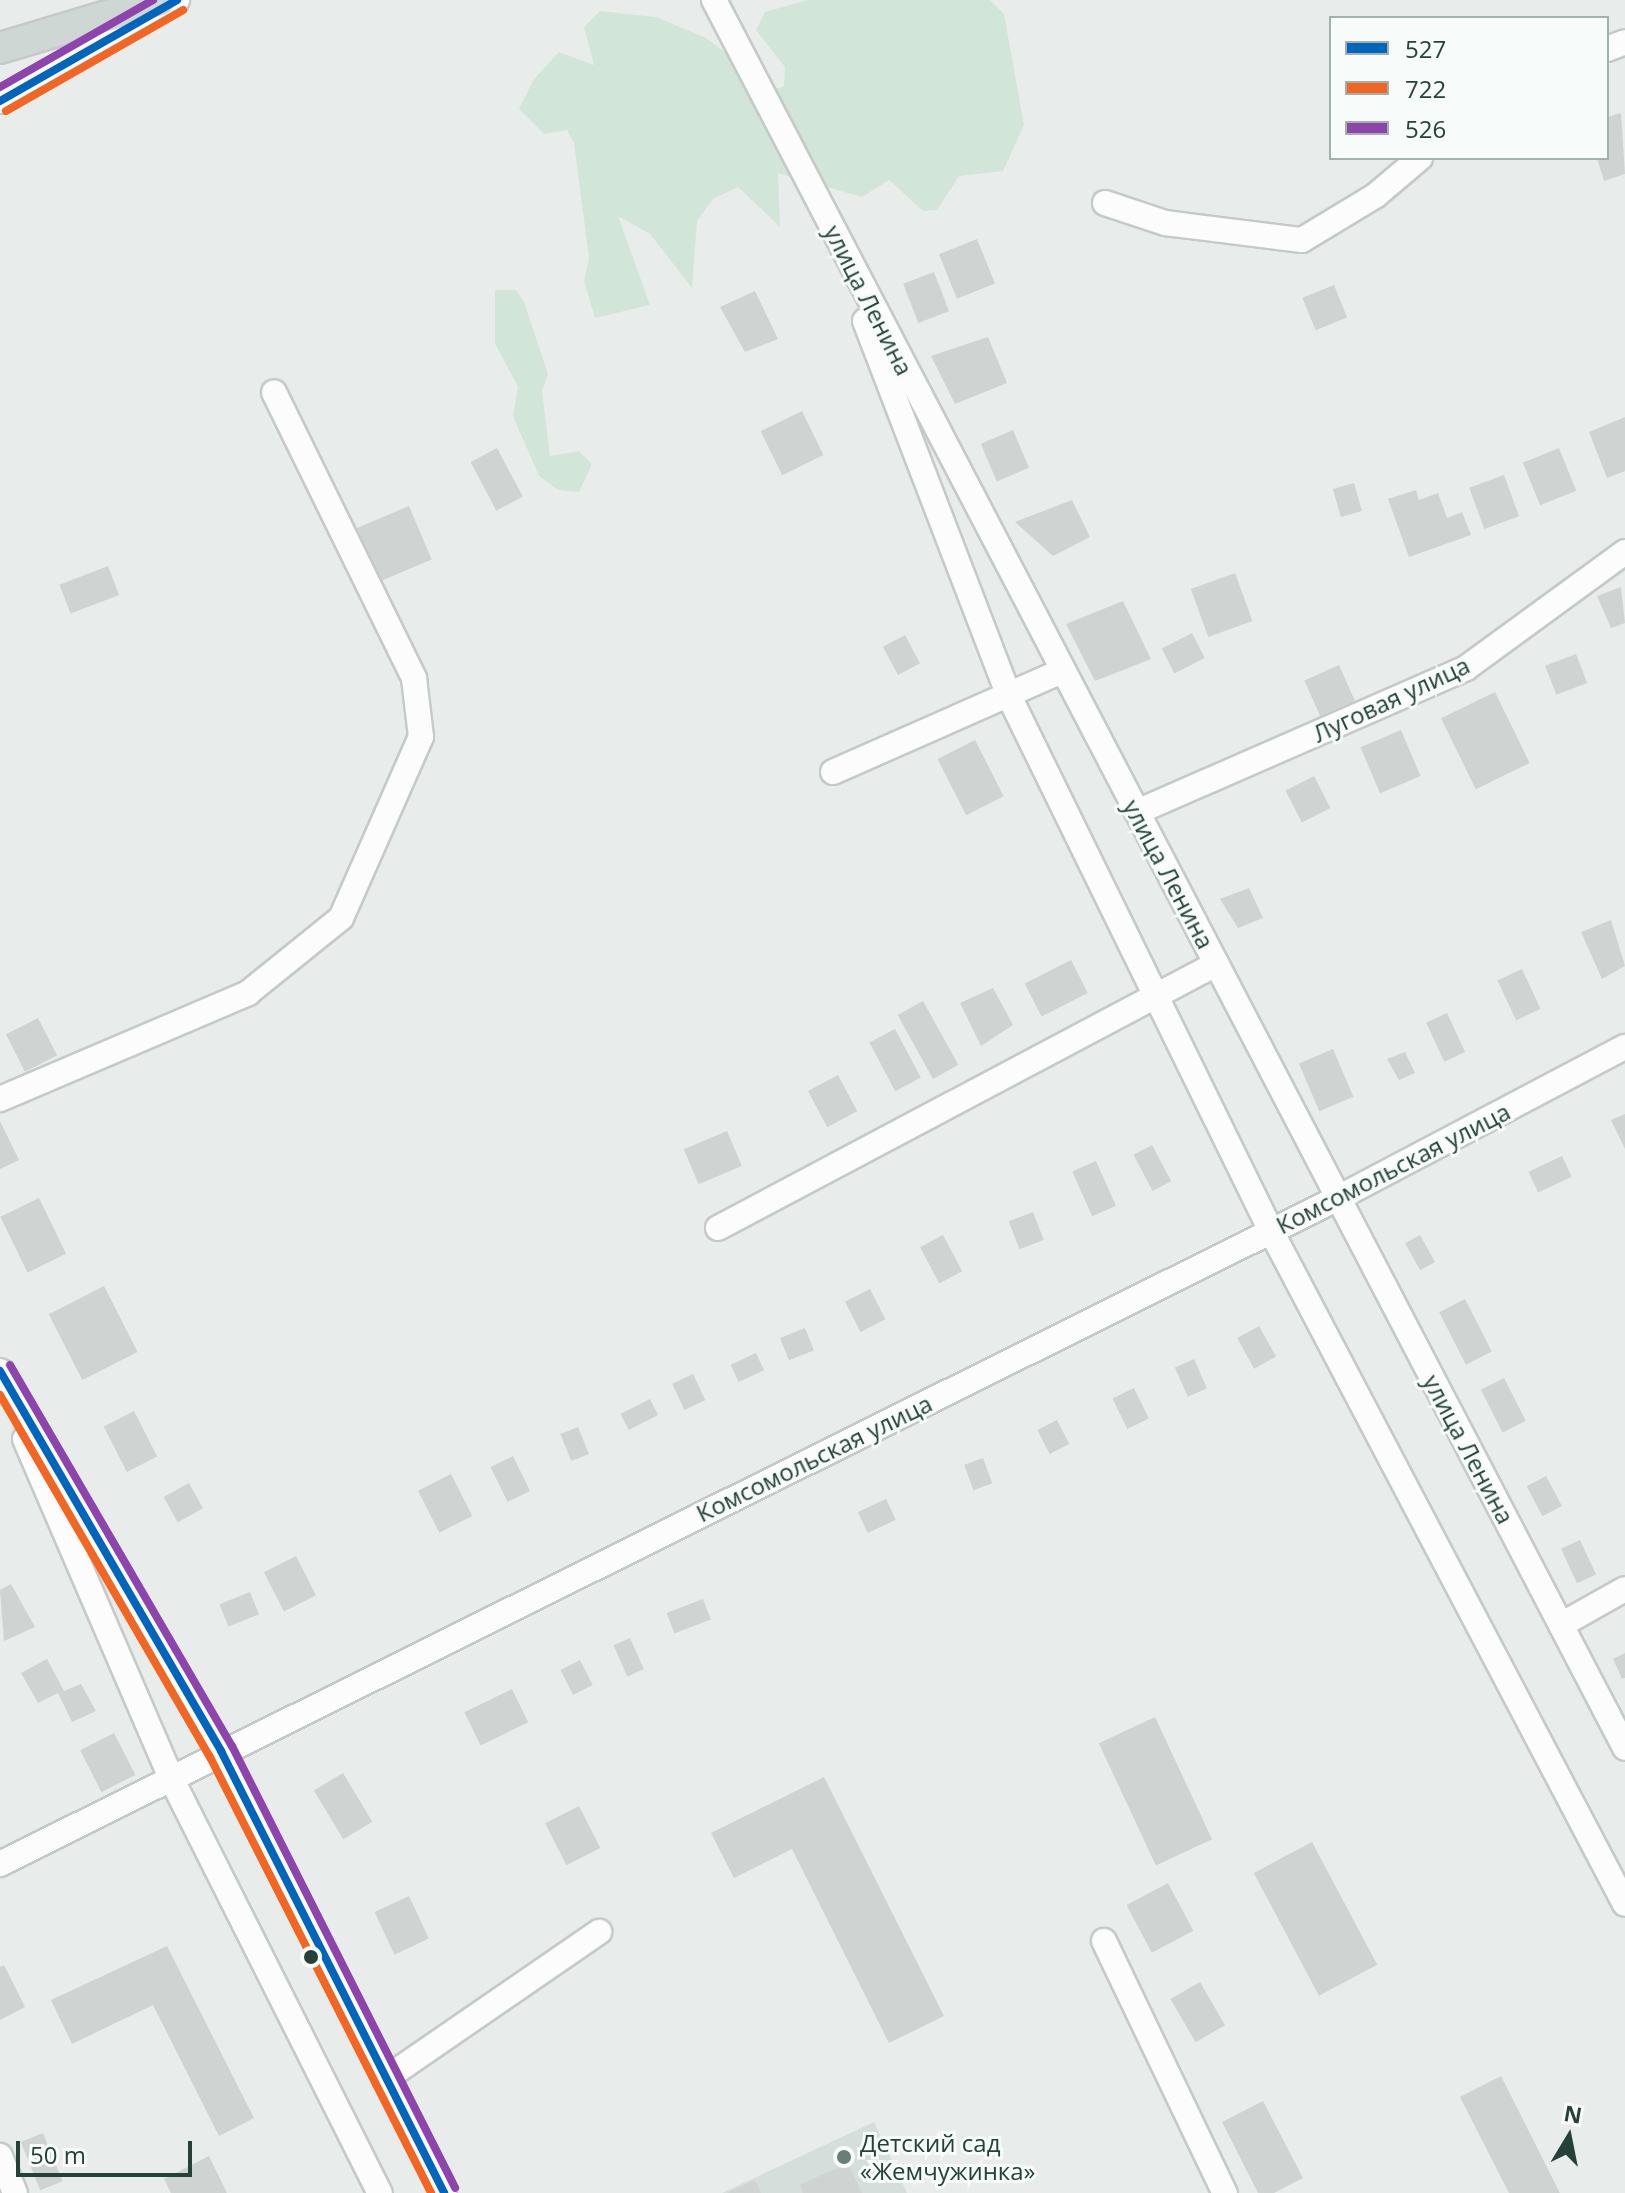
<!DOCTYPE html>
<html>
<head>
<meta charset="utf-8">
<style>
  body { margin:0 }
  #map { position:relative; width:1625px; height:2193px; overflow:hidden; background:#e8edeb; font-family:"Open Sans",sans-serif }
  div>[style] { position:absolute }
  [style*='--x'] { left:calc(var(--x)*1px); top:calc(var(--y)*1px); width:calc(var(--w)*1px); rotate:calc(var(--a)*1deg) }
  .built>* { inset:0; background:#d6dedb }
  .green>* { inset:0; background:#d1e6d8 }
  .building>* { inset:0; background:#cfd4d2; transform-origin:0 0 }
  .roads { filter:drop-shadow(2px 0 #c5cac8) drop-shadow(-2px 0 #c5cac8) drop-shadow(0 2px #c5cac8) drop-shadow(0 -2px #c5cac8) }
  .minor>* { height:24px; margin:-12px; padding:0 12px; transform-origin:12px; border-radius:12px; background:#fcfcfc }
  .major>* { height:30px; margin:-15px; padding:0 15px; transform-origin:15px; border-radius:15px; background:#cfd7d5 }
  .bus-1>* { height:8px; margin:-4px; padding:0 4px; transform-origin:4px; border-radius:4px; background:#0065bd }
  .bus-2>* { height:8px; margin:-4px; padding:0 4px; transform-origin:4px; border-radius:4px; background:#f26522 }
  .bus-3>* { height:8px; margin:-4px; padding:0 4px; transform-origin:4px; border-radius:4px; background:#8e44ad }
  .dots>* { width:22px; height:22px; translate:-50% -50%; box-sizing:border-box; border:4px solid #f7fbf9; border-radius:50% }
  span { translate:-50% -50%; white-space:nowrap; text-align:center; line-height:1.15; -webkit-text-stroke:6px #f7fbf9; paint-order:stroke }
  .street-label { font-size:24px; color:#24423a }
  .poi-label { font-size:24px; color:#24423a }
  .left { translate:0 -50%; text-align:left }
  .legend { position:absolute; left:1329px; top:16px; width:280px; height:144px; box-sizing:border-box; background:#f7fbf9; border:2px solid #a3b1ad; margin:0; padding:10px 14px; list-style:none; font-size:24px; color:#24423a }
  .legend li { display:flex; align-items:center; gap:16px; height:40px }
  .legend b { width:40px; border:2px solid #a3b1ad }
  .north { position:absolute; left:1529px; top:2097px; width:80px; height:80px; -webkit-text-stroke:6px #f7fbf9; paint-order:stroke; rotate:10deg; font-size:22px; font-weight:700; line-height:32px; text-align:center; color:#24423a }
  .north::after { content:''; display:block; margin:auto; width:28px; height:36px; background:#24423a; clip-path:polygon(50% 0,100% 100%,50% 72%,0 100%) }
  .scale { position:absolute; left:16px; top:2141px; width:176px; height:36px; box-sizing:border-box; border:4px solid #24423a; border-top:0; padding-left:10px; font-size:24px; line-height:28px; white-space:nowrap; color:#24423a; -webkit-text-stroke:6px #f7fbf9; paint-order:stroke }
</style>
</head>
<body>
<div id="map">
  <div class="built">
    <div style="clip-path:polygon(874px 2122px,907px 2193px,722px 2193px)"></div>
  </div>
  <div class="green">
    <div style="clip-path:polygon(808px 0,990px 0,1004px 14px,1024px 125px,1003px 171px,959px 176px,937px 210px,923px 211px,889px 180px,862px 197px,778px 173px,780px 227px,738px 187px,713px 199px,697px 221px,692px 288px,650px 234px,618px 216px,650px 305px,595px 318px,584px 281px,589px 258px,574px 143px,567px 130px,544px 134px,519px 109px,534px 79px,559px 52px,594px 65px,584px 27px,600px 11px,656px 17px,706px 38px,726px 53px,752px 98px,784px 86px,785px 67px,756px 30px,765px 12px)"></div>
    <div style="clip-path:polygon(495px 290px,516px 290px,524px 302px,548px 374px,542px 391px,550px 456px,579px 451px,592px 464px,579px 492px,558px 490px,539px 476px,513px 416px,518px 387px,495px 343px)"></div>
  </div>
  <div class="building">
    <div style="clip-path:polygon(1621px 113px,1625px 174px,1604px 181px,1597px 158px,1607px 158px,1607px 117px)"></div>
    <div style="left:977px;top:239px;width:48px;height:41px;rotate:68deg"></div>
    <div style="left:934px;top:272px;width:42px;height:33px;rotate:69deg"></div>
    <div style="left:1334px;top:285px;width:35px;height:34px;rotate:68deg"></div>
    <div style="clip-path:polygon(755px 291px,778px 339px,745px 352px,720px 307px)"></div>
    <div style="clip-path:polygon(988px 337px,1007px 383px,955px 404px,931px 356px)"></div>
    <div style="left:802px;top:411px;width:49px;height:46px;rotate:64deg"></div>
    <div style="clip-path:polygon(1625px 417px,1625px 471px,1607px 478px,1589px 432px)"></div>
    <div style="left:1013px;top:430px;width:41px;height:35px;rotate:67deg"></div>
    <div style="left:497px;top:448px;width:55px;height:30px;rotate:62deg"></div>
    <div style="left:1559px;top:448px;width:46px;height:39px;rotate:68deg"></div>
    <div style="left:1504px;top:475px;width:44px;height:37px;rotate:70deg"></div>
    <div style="left:1354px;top:483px;width:29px;height:22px;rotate:74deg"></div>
    <div style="clip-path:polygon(1416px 490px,1419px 500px,1438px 493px,1447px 518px,1462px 512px,1471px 535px,1409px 557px,1388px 499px)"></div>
    <div style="clip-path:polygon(1072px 500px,1090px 537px,1053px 556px,1015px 522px)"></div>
    <div style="left:409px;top:506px;width:58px;height:59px;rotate:67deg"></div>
    <div style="left:108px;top:566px;width:31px;height:52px;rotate:69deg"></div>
    <div style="left:1235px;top:573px;width:51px;height:47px;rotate:70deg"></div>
    <div style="clip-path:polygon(1621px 587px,1625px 623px,1611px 628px,1597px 596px)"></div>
    <div style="clip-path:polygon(1123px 601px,1151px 659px,1095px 681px,1066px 624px)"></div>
    <div style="left:1192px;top:633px;width:28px;height:34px;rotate:63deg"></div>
    <div style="left:905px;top:635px;width:32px;height:25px;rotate:62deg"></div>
    <div style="left:1576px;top:654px;width:31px;height:33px;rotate:69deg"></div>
    <div style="left:1339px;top:665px;width:39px;height:38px;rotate:66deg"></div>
    <div style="left:1495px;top:692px;width:79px;height:60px;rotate:64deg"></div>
    <div style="left:1401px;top:730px;width:50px;height:44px;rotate:67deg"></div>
    <div style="left:975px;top:740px;width:63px;height:42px;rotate:63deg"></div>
    <div style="left:1314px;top:776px;width:36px;height:32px;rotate:63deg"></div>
    <div style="clip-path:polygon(1249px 888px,1263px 918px,1238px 928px,1220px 899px)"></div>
    <div style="clip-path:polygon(1611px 920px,1625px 966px,1602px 979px,1581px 932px)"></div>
    <div style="left:1071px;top:960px;width:37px;height:52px;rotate:63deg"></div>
    <div style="left:1522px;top:969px;width:44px;height:27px;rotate:65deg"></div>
    <div style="clip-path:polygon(993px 988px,1013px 1025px,981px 1046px,960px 1003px)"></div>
    <div style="left:923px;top:1001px;width:73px;height:29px;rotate:61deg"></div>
    <div style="left:1447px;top:1013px;width:43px;height:23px;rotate:65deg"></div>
    <div style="left:38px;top:1018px;width:42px;height:36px;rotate:63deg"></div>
    <div style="left:895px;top:1029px;width:55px;height:29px;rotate:62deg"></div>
    <div style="left:1333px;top:1049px;width:52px;height:37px;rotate:67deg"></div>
    <div style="clip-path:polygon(1405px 1052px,1415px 1073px,1399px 1080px,1387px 1059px)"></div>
    <div style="left:838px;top:1075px;width:41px;height:34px;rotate:62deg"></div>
    <div style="clip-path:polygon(1625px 1114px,1625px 1149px,1611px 1120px)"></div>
    <div style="clip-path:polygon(0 1121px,19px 1160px,0 1169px)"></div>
    <div style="left:727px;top:1131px;width:38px;height:47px;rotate:67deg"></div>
    <div style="left:1152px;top:1145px;width:41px;height:21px;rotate:62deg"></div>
    <div style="left:1562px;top:1156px;width:23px;height:37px;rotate:65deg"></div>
    <div style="left:1096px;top:1161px;width:49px;height:26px;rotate:66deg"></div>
    <div style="left:39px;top:1198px;width:62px;height:43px;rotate:64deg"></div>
    <div style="left:1033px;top:1212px;width:30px;height:26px;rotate:69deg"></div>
    <div style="left:943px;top:1235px;width:41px;height:26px;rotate:62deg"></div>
    <div style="left:1420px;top:1235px;width:31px;height:17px;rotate:61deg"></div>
    <div style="left:104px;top:1286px;width:74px;height:62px;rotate:63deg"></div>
    <div style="left:870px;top:1289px;width:34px;height:28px;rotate:63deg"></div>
    <div style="left:1465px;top:1299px;width:59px;height:29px;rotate:63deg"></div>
    <div style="left:1259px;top:1326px;width:35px;height:25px;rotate:61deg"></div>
    <div style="left:805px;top:1328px;width:24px;height:27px;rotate:68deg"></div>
    <div style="left:756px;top:1353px;width:19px;height:28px;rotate:65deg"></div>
    <div style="left:1194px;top:1359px;width:32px;height:21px;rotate:66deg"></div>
    <div style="left:693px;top:1374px;width:29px;height:23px;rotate:65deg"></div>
    <div style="left:1504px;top:1378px;width:48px;height:26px;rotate:63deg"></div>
    <div style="left:1134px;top:1388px;width:34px;height:24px;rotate:64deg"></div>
    <div style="left:650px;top:1399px;width:18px;height:33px;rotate:63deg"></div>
    <div style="left:134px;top:1411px;width:51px;height:34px;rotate:63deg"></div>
    <div style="left:1057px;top:1420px;width:27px;height:22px;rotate:63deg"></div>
    <div style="left:578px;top:1427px;width:29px;height:19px;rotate:68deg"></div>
    <div style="left:513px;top:1456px;width:39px;height:25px;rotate:64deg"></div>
    <div style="left:983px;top:1458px;width:27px;height:20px;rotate:70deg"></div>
    <div style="left:451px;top:1474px;width:47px;height:37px;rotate:63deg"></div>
    <div style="left:1546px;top:1476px;width:34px;height:22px;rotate:62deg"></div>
    <div style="left:189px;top:1483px;width:29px;height:29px;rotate:61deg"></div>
    <div style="left:886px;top:1499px;width:23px;height:31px;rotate:65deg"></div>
    <div style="left:1580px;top:1540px;width:38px;height:21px;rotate:65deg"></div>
    <div style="left:296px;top:1556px;width:44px;height:36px;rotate:63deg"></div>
    <div style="clip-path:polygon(11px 1584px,35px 1627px,4px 1641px,0 1590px)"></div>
    <div style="left:250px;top:1592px;width:24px;height:33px;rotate:68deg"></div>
    <div style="left:703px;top:1599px;width:22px;height:39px;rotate:69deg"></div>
    <div style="left:630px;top:1638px;width:34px;height:18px;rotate:66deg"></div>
    <div style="clip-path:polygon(1625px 1653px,1625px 1678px,1622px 1679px,1613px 1659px)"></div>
    <div style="clip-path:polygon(47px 1659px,64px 1691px,81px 1684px,96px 1711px,72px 1722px,58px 1693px,38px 1703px,21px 1673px)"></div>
    <div style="left:580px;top:1660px;width:28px;height:22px;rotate:63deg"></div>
    <div style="left:512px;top:1689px;width:37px;height:53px;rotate:64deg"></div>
    <div style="left:1155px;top:1717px;width:135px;height:62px;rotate:65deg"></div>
    <div style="left:114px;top:1733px;width:47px;height:38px;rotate:63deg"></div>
    <div style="left:343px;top:1773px;width:57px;height:34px;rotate:59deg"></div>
    <div style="clip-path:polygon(824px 1777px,944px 2016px,889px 2043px,792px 1849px,734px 1878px,711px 1833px)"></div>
    <div style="left:579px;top:1806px;width:47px;height:38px;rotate:63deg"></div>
    <div style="left:1312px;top:1842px;width:139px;height:66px;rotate:62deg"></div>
    <div style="left:1168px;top:1883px;width:54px;height:47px;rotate:62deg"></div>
    <div style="left:409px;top:1896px;width:47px;height:38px;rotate:65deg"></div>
    <div style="clip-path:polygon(167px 1946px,254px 2118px,219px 2136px,153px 2005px,72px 2044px,51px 2000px)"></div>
    <div style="clip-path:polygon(4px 1965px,25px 2007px,0 2020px,0 1967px)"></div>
    <div style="left:1200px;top:1982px;width:50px;height:34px;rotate:60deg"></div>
    <div style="clip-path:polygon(1501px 2076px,1560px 2193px,1509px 2193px,1460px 2097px)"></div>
    <div style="clip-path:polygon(1263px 2101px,1303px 2178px,1274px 2193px,1258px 2193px,1222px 2122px)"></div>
    <div style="left:43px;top:2133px;width:52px;height:24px;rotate:68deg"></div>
    <div style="clip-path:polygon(209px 2156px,227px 2193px,171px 2193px,164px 2179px)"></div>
    <div style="clip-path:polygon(848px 2163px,862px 2193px,803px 2193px,800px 2185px)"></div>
    <div style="clip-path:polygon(755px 2180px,761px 2193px,727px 2193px)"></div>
  </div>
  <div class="roads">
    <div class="minor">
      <div style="--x:714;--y:0;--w:1971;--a:62.47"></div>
      <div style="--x:1607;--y:49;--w:19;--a:-21"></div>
      <div style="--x:0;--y:101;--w:204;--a:-29.7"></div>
      <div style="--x:1105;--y:203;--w:63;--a:18.4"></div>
      <div style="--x:1165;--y:223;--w:138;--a:7.1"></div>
      <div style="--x:1302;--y:240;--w:85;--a:-31.1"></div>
      <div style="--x:1375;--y:196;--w:59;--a:-40.2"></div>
      <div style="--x:865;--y:321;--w:402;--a:69"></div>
      <div style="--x:1009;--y:696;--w:596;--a:63.91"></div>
      <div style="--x:1271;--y:1231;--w:760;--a:62.26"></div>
      <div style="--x:833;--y:772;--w:250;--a:-23.8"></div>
      <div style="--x:1137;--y:812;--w:359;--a:-23.6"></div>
      <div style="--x:1466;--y:668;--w:197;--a:-36.1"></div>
      <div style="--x:0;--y:1099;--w:270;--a:-23.1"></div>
      <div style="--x:248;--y:993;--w:119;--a:-38.9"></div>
      <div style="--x:341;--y:918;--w:198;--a:-66.2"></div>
      <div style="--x:421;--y:737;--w:59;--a:-96.8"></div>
      <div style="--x:414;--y:678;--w:318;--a:-116.1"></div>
      <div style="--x:718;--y:1228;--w:564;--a:-27.93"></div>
      <div style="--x:0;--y:1371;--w:440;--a:59.8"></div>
      <div style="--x:221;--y:1751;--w:495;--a:63.2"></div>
      <div style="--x:25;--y:1439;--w:367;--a:66.7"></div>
      <div style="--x:170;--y:1776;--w:467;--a:63.3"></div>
      <div style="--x:1561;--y:1625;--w:73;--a:-29.4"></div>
      <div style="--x:0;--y:1864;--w:1495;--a:-26.46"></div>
      <div style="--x:1338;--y:1198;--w:324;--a:-27.8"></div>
      <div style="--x:1104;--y:1941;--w:280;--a:64.4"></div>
      <div style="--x:385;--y:2079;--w:260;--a:-34.5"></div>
      <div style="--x:0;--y:2156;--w:40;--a:68"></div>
    </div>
    <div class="major">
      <div style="--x:0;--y:48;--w:167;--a:-16.7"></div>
    </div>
  </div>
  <div class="bus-1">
    <div style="--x:0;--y:101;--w:204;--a:-29.7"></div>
    <div style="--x:0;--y:1371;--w:440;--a:59.8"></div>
    <div style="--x:221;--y:1751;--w:495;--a:63.2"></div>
  </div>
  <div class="bus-2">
    <div style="--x:6;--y:111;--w:204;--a:-29.7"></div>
    <div style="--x:0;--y:1395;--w:419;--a:59.9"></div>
    <div style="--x:210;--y:1757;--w:489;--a:63.1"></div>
  </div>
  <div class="bus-3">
    <div style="--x:0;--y:87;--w:176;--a:-29.6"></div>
    <div style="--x:10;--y:1365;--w:441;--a:59.8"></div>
    <div style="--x:232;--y:1746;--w:495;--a:63.2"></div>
  </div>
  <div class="dots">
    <div style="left:311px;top:1957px;background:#24423a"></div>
    <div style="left:844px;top:2157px;background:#697e78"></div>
  </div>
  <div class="street-label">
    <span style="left:869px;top:300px;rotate:63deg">улица Ленина</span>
    <span style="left:1391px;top:699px;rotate:-25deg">Луговая улица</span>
    <span style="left:1169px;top:874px;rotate:62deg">улица Ленина</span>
    <span style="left:1393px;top:1168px;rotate:-27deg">Комсомольская улица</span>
    <span style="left:1469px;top:1449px;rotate:62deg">улица Ленина</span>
    <span style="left:814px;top:1458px;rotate:-26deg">Комсомольская улица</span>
  </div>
  <div class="poi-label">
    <span class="left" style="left:860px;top:2157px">Детский сад<br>«Жемчужинка»</span>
  </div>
  <ul class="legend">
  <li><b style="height:10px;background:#0065bd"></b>527</li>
  <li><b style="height:10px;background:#f26522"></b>722</li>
  <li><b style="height:10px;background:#8e44ad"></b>526</li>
  </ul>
  <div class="north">N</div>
  <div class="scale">50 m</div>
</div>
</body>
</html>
